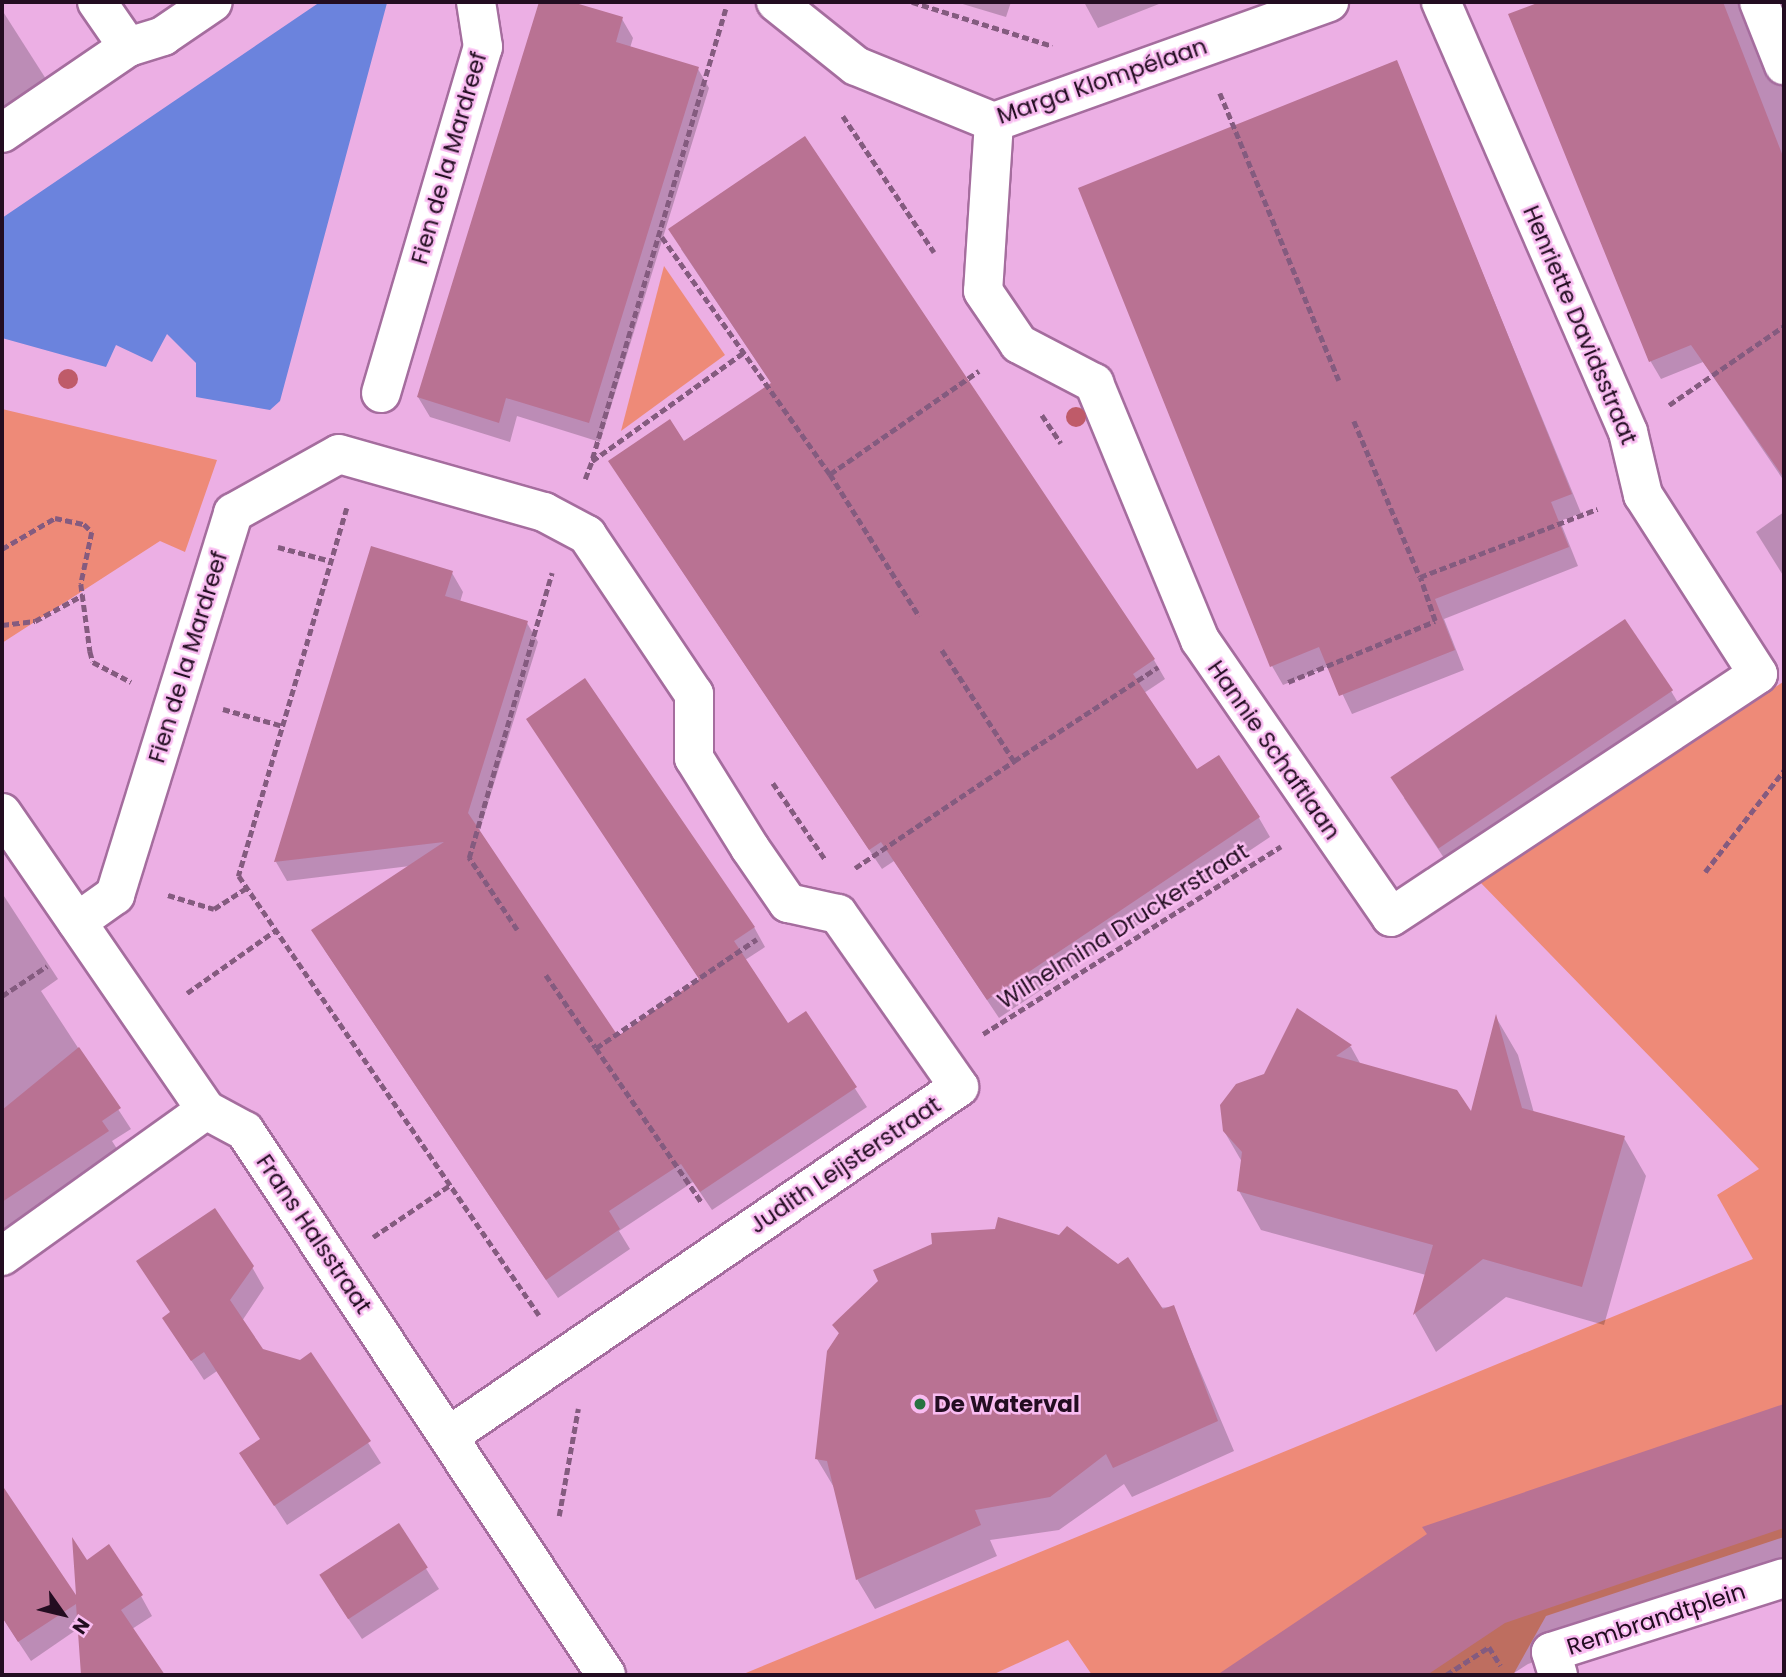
<!DOCTYPE html>
<html>
<head>
<meta charset="utf-8">
<style>
  body { margin:0 }
  #map { position:relative; width:1786px; height:1677px; overflow:hidden; background:#ecafe4; font-family:Poppins,sans-serif }
  div>[style] { position:absolute }
  [style*='--x'] { left:calc(var(--x)*1px); top:calc(var(--y)*1px); width:calc(var(--w)*1px); rotate:calc(var(--a)*1deg) }
  .green>* { inset:0; background:#ee8a78 }
  .water>* { inset:0; background:#6b83dd }
  .shadow>* { inset:0; background:#0003 }
  .building>* { inset:0; background:#b97293; transform-origin:0 0 }
  .path>* { height:4.5px; margin-top:-2.25px; transform-origin:0; background:repeating-linear-gradient(90deg,#845b7f 0 7px,transparent 0 10.5px) }
  .roads { filter:drop-shadow(2px 0 #a56d9e) drop-shadow(-2px 0 #a56d9e) drop-shadow(0 2px #a56d9e) drop-shadow(0 -2px #a56d9e) }
  .minor>* { height:38px; margin:-19px; padding:0 19px; transform-origin:19px; border-radius:19px; background:#fff }
  .trees>* { width:20px; height:20px; margin:-10px; border-radius:50%; background:#bf5b69 }
  .dots>* { width:19px; height:19px; translate:-50% -50%; box-sizing:border-box; border:4px solid #f9bcf1; border-radius:50% }
  span { translate:-50% -50%; white-space:nowrap; text-align:center; line-height:1.15; -webkit-text-stroke:5px #f9bcf1; paint-order:stroke }
  .street-label { font-size:23px; color:#230d21 }
  .poi-label { font-size:23px; color:#230d21; font-weight:700 }
  .left { translate:0 -50%; text-align:left }
  .frame { position:absolute; inset:0; border:4px solid #230d21; pointer-events:none }
  .north { position:absolute; left:28px; top:1579px; width:70px; height:70px; -webkit-text-stroke:5px #f9bcf1; paint-order:stroke; rotate:124deg; font-size:19px; font-weight:700; line-height:28px; text-align:center; color:#230d21 }
  .north::after { content:''; display:block; margin:auto; width:24px; height:32px; background:#230d21; clip-path:polygon(50% 0,100% 100%,50% 72%,0 100%) }
</style>
</head>
<body>
<div id="map">
  <div class="green">
    <div style="clip-path:polygon(664px 266px,725px 355px,621px 431px)"></div>
    <div style="clip-path:polygon(2px 409px,217px 460px,185px 552px,160px 541px,2px 643px)"></div>
    <div style="clip-path:polygon(1783px 682px,1784px 1537px,1546px 1616px,1513px 1675px,1092px 1675px,1068px 1640px,992px 1675px,741px 1675px,1753px 1259px,1717px 1195px,1759px 1169px,1479px 881px)"></div>
  </div>
  <div class="water">
    <div style="clip-path:polygon(320px 2px,387px 3px,280px 401px,270px 410px,196px 397px,196px 363px,167px 334px,152px 362px,116px 345px,106px 367px,2px 338px,2px 218px)"></div>
  </div>
  <div class="shadow">
    <div style="clip-path:polygon(541px 2px,567px 2px,622px 19px,633px 38px,630px 48px,698px 69px,709px 88px,600px 442px,517px 416px,510px 442px,430px 417px,418px 397px)"></div>
    <div style="clip-path:polygon(956px 2px,1011px 2px,1006px 17px)"></div>
    <div style="clip-path:polygon(1084px 2px,1164px 2px,1098px 28px)"></div>
    <div style="clip-path:polygon(1544px 2px,1609px 2px,1614px 15px,1647px 2px,1759px 2px,1747px 17px,1748px 29px,1767px 78px,1784px 87px,1784px 481px,1703px 362px,1661px 379px,1651px 362px,1510px 15px)"></div>
    <div style="clip-path:polygon(2px 10px,53px 90px,2px 124px)"></div>
    <div style="clip-path:polygon(1396px 62px,1581px 513px,1560px 521px,1578px 566px,1444px 619px,1464px 670px,1352px 714px,1329px 666px,1283px 685px,1272px 666px)"></div>
    <div style="clip-path:polygon(805px 138px,1154px 660px,1165px 679px,1144px 693px,1196px 772px,1259px 818px,1270px 837px,999px 1018px,894px 861px,882px 869px,622px 481px,772px 384px,681px 249px)"></div>
    <div style="clip-path:polygon(1784px 512px,1784px 577px,1756px 532px)"></div>
    <div style="clip-path:polygon(452px 573px,463px 592px,460px 602px,527px 623px,538px 642px,479px 832px,617px 1039px,700px 980px,528px 720px,754px 927px,765px 947px,745px 960px,787px 1025px,806px 1013px,867px 1107px,712px 1210px,693px 1182px,619px 1231px,630px 1249px,558px 1298px,324px 949px,410px 866px,287px 881px,276px 862px)"></div>
    <div style="clip-path:polygon(1671px 691px,1683px 711px,1450px 867px,1404px 798px)"></div>
    <div style="clip-path:polygon(2px 893px,58px 979px,41px 991px,131px 1129px,112px 1141px,119px 1152px,2px 1230px)"></div>
    <div style="clip-path:polygon(1297px 1011px,1351px 1047px,1361px 1065px,1471px 1115px,1497px 1019px,1518px 1055px,1534px 1113px,1624px 1138px,1646px 1176px,1604px 1325px,1506px 1297px,1436px 1352px,1415px 1314px,1426px 1275px,1261px 1230px,1239px 1191px,1242px 1162px,1224px 1131px,1265px 1076px)"></div>
    <div style="clip-path:polygon(252px 1267px,264px 1288px,242px 1321px,262px 1350px,300px 1362px,311px 1354px,381px 1463px,287px 1525px,254px 1474px,262px 1440px,217px 1371px,204px 1380px,164px 1319px)"></div>
    <div style="clip-path:polygon(1173px 1307px,1234px 1451px,1132px 1497px,1124px 1484px,1059px 1530px,990px 1540px,997px 1556px,875px 1609px,857px 1579px,835px 1489px,817px 1459px,840px 1335px,834px 1325px)"></div>
    <div style="clip-path:polygon(1784px 1406px,1784px 1576px,1528px 1664px,1511px 1675px,1220px 1675px,1429px 1535px,1425px 1528px)"></div>
    <div style="clip-path:polygon(2px 1491px,78px 1601px,87px 1562px,141px 1596px,152px 1616px,132px 1629px,163px 1675px,82px 1675px,79px 1628px,31px 1661px,2px 1617px)"></div>
    <div style="clip-path:polygon(398px 1525px,439px 1589px,362px 1639px,335px 1599px)"></div>
  </div>
  <div class="building">
    <div style="clip-path:polygon(539px 2px,572px 2px,623px 17px,616px 42px,699px 67px,589px 423px,506px 398px,499px 423px,417px 397px)"></div>
    <div style="clip-path:polygon(1540px 2px,1723px 2px,1784px 159px,1784px 478px,1691px 345px,1649px 362px,1508px 14px)"></div>
    <div style="clip-path:polygon(1397px 60px,1572px 494px,1551px 502px,1569px 547px,1435px 599px,1455px 650px,1339px 696px,1319px 647px,1270px 667px,1078px 188px)"></div>
    <div style="clip-path:polygon(805px 136px,1155px 659px,1133px 674px,1197px 769px,1219px 755px,1260px 817px,987px 1000px,881px 842px,869px 850px,608px 461px,670px 419px,684px 441px,771px 383px,668px 229px)"></div>
    <div style="clip-path:polygon(371px 546px,453px 571px,445px 596px,528px 621px,468px 813px,618px 1036px,699px 979px,526px 719px,585px 678px,755px 927px,734px 941px,788px 1023px,806px 1011px,857px 1087px,700px 1192px,681px 1164px,609px 1211px,620px 1229px,546px 1280px,311px 930px,444px 842px,274px 862px)"></div>
    <div style="left:1625px;top:619px;width:86px;height:283px;rotate:56deg"></div>
    <div style="clip-path:polygon(1297px 1008px,1352px 1045px,1336px 1056px,1457px 1090px,1471px 1111px,1496px 1014px,1522px 1108px,1625px 1136px,1582px 1287px,1483px 1259px,1413px 1315px,1433px 1245px,1237px 1191px,1242px 1152px,1223px 1131px,1220px 1105px,1236px 1084px,1264px 1074px)"></div>
    <div style="clip-path:polygon(79px 1047px,121px 1108px,102px 1121px,109px 1131px,2px 1202px,2px 1110px)"></div>
    <div style="clip-path:polygon(215px 1208px,254px 1266px,230px 1300px,263px 1349px,300px 1360px,311px 1352px,371px 1441px,274px 1506px,239px 1453px,260px 1439px,204px 1352px,191px 1361px,162px 1318px,170px 1312px,136px 1261px)"></div>
    <div style="clip-path:polygon(998px 1217px,1059px 1235px,1067px 1226px,1118px 1264px,1128px 1257px,1163px 1309px,1174px 1305px,1218px 1421px,1113px 1468px,1106px 1454px,1050px 1497px,975px 1510px,981px 1525px,856px 1580px,827px 1461px,815px 1459px,827px 1351px,839px 1333px,832px 1325px,878px 1281px,873px 1270px,932px 1244px,931px 1233px,995px 1229px)"></div>
    <div style="clip-path:polygon(1784px 1404px,1784px 1528px,1505px 1623px,1427px 1675px,1217px 1675px,1427px 1534px,1422px 1527px)"></div>
    <div style="clip-path:polygon(2px 1485px,76px 1595px,72px 1537px,87px 1560px,109px 1544px,143px 1595px,121px 1610px,165px 1675px,81px 1675px,76px 1604px,18px 1642px,2px 1617px)"></div>
    <div style="left:399px;top:1523px;width:53px;height:95px;rotate:57deg"></div>
  </div>
  <div class="path">
    <div style="--x:912;--y:2;--w:147;--a:17.4"></div>
    <div style="--x:726;--y:9;--w:471;--a:106.5"></div>
    <div style="--x:592;--y:461;--w:187;--a:-35.6"></div>
    <div style="--x:1220;--y:93;--w:311;--a:67.5"></div>
    <div style="--x:843;--y:116;--w:164;--a:56.2"></div>
    <div style="--x:662;--y:237;--w:291;--a:54.7"></div>
    <div style="--x:830;--y:474;--w:168;--a:57.9"></div>
    <div style="--x:1669;--y:405;--w:140;--a:-34.5"></div>
    <div style="--x:1042;--y:415;--w:34;--a:56"></div>
    <div style="--x:1354;--y:421;--w:169;--a:67.1"></div>
    <div style="--x:1420;--y:577;--w:190;--a:-21"></div>
    <div style="--x:830;--y:474;--w:181;--a:-34.7"></div>
    <div style="--x:585;--y:479;--w:19;--a:-69"></div>
    <div style="--x:347;--y:508;--w:384;--a:106.4"></div>
    <div style="--x:239;--y:876;--w:532;--a:55.65"></div>
    <div style="--x:278;--y:547;--w:55;--a:14.8"></div>
    <div style="--x:2;--y:549;--w:61;--a:-30.3"></div>
    <div style="--x:55;--y:518;--w:30;--a:12"></div>
    <div style="--x:84;--y:524;--w:11;--a:45"></div>
    <div style="--x:92;--y:532;--w:53;--a:101.9"></div>
    <div style="--x:81;--y:584;--w:68;--a:82.3"></div>
    <div style="--x:90;--y:651;--w:11;--a:75"></div>
    <div style="--x:93;--y:662;--w:43;--a:27.8"></div>
    <div style="--x:2;--y:625;--w:33;--a:-7"></div>
    <div style="--x:35;--y:621;--w:55;--a:-28.4"></div>
    <div style="--x:942;--y:650;--w:132;--a:57"></div>
    <div style="--x:1014;--y:761;--w:172;--a:-33.1"></div>
    <div style="--x:1288;--y:682;--w:159;--a:-22.5"></div>
    <div style="--x:1435;--y:621;--w:46;--a:-108.8"></div>
    <div style="--x:223;--y:709;--w:62;--a:15.8"></div>
    <div style="--x:773;--y:783;--w:92;--a:55.6"></div>
    <div style="--x:855;--y:868;--w:192;--a:-33.9"></div>
    <div style="--x:1705;--y:872;--w:129;--a:-52.2"></div>
    <div style="--x:168;--y:895;--w:48;--a:16.9"></div>
    <div style="--x:214;--y:909;--w:38;--a:-33"></div>
    <div style="--x:517;--y:930;--w:87;--a:-123.7"></div>
    <div style="--x:469;--y:858;--w:297;--a:-73.8"></div>
    <div style="--x:546;--y:975;--w:88;--a:55.6"></div>
    <div style="--x:596;--y:1048;--w:194;--a:-34.1"></div>
    <div style="--x:187;--y:993;--w:109;--a:-35.3"></div>
    <div style="--x:2;--y:996;--w:54;--a:-33.7"></div>
    <div style="--x:983;--y:1034;--w:352;--a:-32.2"></div>
    <div style="--x:596;--y:1048;--w:188;--a:55.6"></div>
    <div style="--x:373;--y:1237;--w:93;--a:-34"></div>
    <div style="--x:559;--y:1516;--w:109;--a:-79.9"></div>
    <div style="--x:1446;--y:1675;--w:51;--a:-33.1"></div>
    <div style="--x:1489;--y:1647;--w:22;--a:58"></div>
  </div>
  <div class="roads">
    <div class="minor">
      <div style="--x:97;--y:2;--w:55;--a:55.4"></div>
      <div style="--x:776;--y:2;--w:102;--a:38.7"></div>
      <div style="--x:856;--y:66;--w:149;--a:22.1"></div>
      <div style="--x:994;--y:122;--w:356;--a:-19.7"></div>
      <div style="--x:1759;--y:2;--w:68;--a:68.4"></div>
      <div style="--x:994;--y:122;--w:169;--a:93.7"></div>
      <div style="--x:983;--y:291;--w:64;--a:55.8"></div>
      <div style="--x:1019;--y:344;--w:85;--a:27.5"></div>
      <div style="--x:1094;--y:383;--w:278;--a:67.6"></div>
      <div style="--x:1200;--y:640;--w:336;--a:55.4"></div>
      <div style="--x:1391;--y:917;--w:440;--a:-33.5"></div>
      <div style="--x:1758;--y:674;--w:213;--a:-122.7"></div>
      <div style="--x:1643;--y:495;--w:65;--a:-103.4"></div>
      <div style="--x:1628;--y:432;--w:469;--a:-113.5"></div>
      <div style="--x:2;--y:133;--w:153;--a:-34.3"></div>
      <div style="--x:128;--y:47;--w:37;--a:-17"></div>
      <div style="--x:163;--y:36;--w:60;--a:-34.2"></div>
      <div style="--x:381;--y:393;--w:361;--a:-73.6"></div>
      <div style="--x:483;--y:47;--w:46;--a:-98.8"></div>
      <div style="--x:2;--y:813;--w:360;--a:55.5"></div>
      <div style="--x:206;--y:1110;--w:44;--a:28.3"></div>
      <div style="--x:245;--y:1131;--w:653;--a:56.43"></div>
      <div style="--x:77;--y:922;--w:47;--a:-35.4"></div>
      <div style="--x:115;--y:895;--w:400;--a:-72.8"></div>
      <div style="--x:233;--y:513;--w:121;--a:-29.1"></div>
      <div style="--x:339;--y:454;--w:213;--a:15.8"></div>
      <div style="--x:544;--y:512;--w:49;--a:28.1"></div>
      <div style="--x:587;--y:535;--w:192;--a:56.1"></div>
      <div style="--x:694;--y:694;--w:64;--a:90"></div>
      <div style="--x:694;--y:758;--w:106;--a:58.1"></div>
      <div style="--x:750;--y:848;--w:67;--a:55.4"></div>
      <div style="--x:788;--y:903;--w:51;--a:12.4"></div>
      <div style="--x:838;--y:914;--w:211;--a:55"></div>
      <div style="--x:959;--y:1087;--w:618;--a:145.62"></div>
      <div style="--x:2;--y:1256;--w:251;--a:-35.6"></div>
      <div style="--x:1558;--y:1675;--w:24;--a:-107"></div>
      <div style="--x:1551;--y:1652;--w:244;--a:-17.6"></div>
    </div>
  </div>
  <div class="trees">
    <div style="left:68px;top:379px"></div>
    <div style="left:1076px;top:417px"></div>
  </div>
  <div class="dots">
    <div style="left:920px;top:1404px;background:#287341"></div>
  </div>
  <div class="street-label">
    <span style="left:1102px;top:81px;rotate:-19deg">Marga Klompélaan</span>
    <span style="left:449px;top:158px;rotate:-74deg">Fien de la Mardreef</span>
    <span style="left:1580px;top:325px;rotate:67deg">Henriette Davidsstraat</span>
    <span style="left:188px;top:657px;rotate:-73deg">Fien de la Mardreef</span>
    <span style="left:1274px;top:750px;rotate:55deg">Hannie Schaftlaan</span>
    <span style="left:1123px;top:926px;rotate:-32deg">Wilhelmina Druckerstraat</span>
    <span style="left:845px;top:1165px;rotate:-34deg">Judith Leijsterstraat</span>
    <span style="left:314px;top:1234px;rotate:56deg">Frans Halsstraat</span>
    <span style="left:1656px;top:1619px;rotate:-18deg">Rembrandtplein</span>
  </div>
  <div class="poi-label">
    <span class="left" style="left:934px;top:1404px">De Waterval</span>
  </div>
  <div class="frame"></div>
  <div class="north">N</div>
</div>
</body>
</html>
